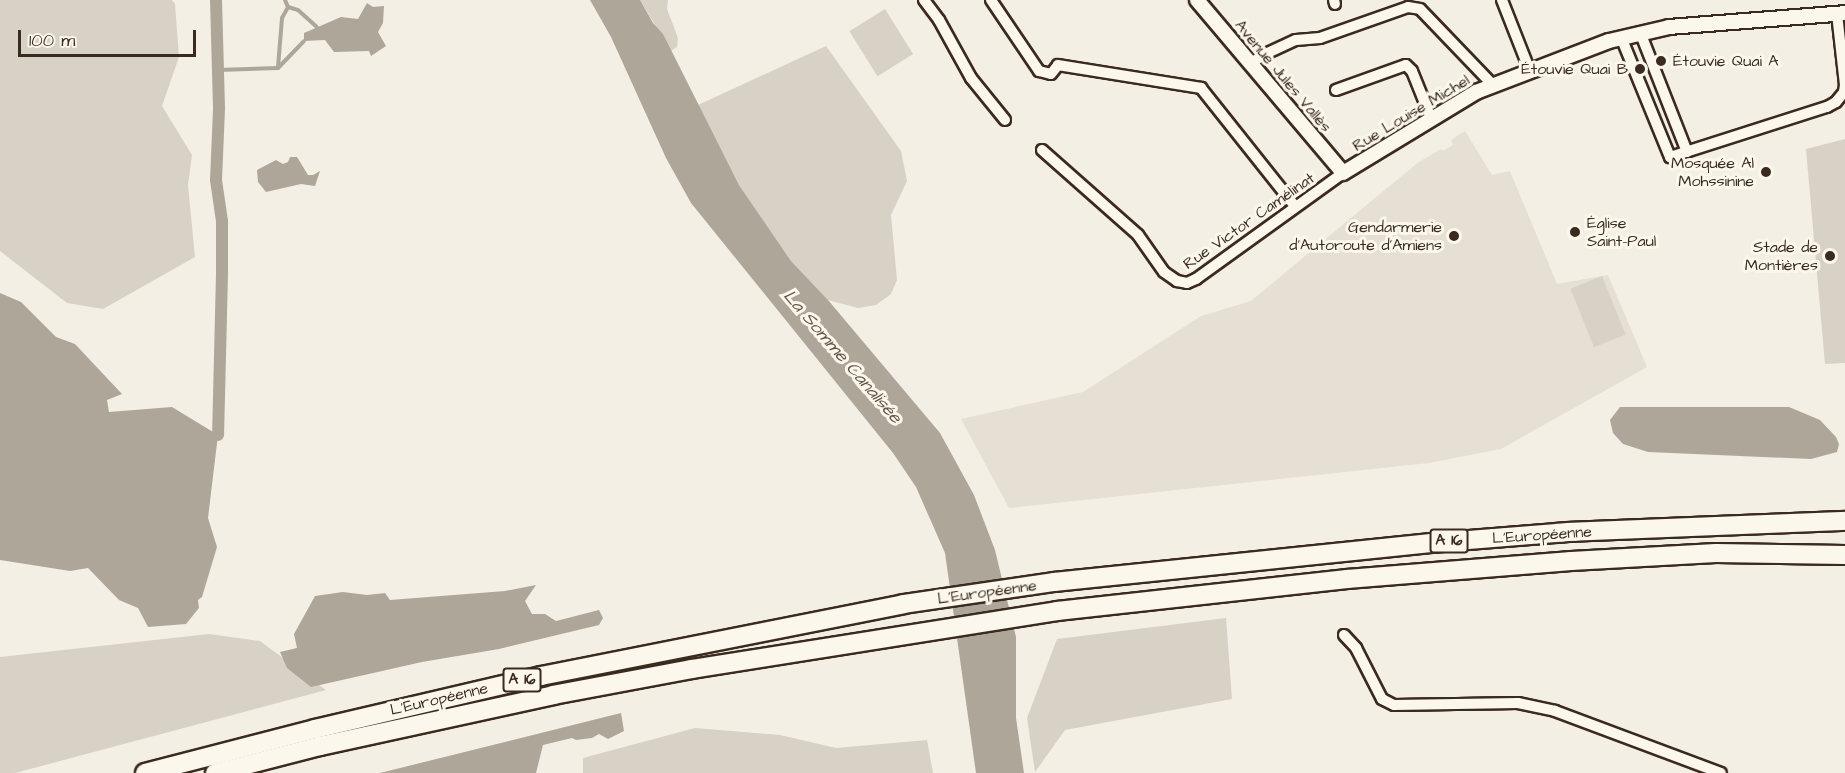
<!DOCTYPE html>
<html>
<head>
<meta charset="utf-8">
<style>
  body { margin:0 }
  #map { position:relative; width:1845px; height:773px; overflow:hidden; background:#f3efe4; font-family:"Architects Daughter",sans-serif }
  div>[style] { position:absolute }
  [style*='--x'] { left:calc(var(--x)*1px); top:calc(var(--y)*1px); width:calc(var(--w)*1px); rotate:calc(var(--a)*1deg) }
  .built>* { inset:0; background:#e5dfd4 }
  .green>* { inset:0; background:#d8d1c6; transform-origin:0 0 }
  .water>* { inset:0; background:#afa69a }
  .stream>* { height:4px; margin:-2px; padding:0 2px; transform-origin:2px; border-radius:2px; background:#afa69a }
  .canal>* { height:12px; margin:-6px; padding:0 6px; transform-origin:6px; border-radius:6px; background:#afa69a }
  .roads { filter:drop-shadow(2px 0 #3b2a1e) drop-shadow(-2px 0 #3b2a1e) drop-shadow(0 2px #3b2a1e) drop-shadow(0 -2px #3b2a1e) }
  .street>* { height:10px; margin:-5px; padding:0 5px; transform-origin:5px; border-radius:5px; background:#fbf7ec }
  .secondary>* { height:14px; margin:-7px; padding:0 7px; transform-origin:7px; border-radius:7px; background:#fbf7ec }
  .highway>* { height:18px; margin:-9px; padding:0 9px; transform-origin:9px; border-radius:9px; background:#fbf7ec }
  .dots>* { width:16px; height:16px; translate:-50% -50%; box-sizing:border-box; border:3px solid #fbf7ec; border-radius:50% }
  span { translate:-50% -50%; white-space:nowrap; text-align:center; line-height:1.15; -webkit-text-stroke:6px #fbf7ec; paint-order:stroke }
  .shield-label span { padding:2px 4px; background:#fbf7ec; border:2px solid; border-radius:4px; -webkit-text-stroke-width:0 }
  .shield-label { font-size:15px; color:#3b2a1e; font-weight:700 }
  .poi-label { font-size:16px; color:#3b2a1e }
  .left { translate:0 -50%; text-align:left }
  .right { translate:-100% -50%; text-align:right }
  .street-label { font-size:16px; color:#3b2a1e }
  .water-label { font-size:18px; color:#645549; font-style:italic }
  .scale { position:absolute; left:18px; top:30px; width:178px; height:27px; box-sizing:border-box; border:3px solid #3b2a1e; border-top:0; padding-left:8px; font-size:18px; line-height:21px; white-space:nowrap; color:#3b2a1e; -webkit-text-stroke:4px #fbf7ec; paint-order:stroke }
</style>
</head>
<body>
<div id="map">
  <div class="built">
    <div style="clip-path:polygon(1465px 131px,1492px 175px,1510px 171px,1557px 284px,1608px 275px,1647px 367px,1501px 449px,1429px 463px,1009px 508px,961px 419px,1083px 392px,1201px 316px,1251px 301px,1381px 193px,1419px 162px,1441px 149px,1443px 151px,1453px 145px,1451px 140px)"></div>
  </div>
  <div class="green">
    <div style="clip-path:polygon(0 0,172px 0,175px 4px,179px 57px,162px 106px,192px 155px,188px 185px,195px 257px,103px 309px,67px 303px,0 251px)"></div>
    <div style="clip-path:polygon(640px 0,668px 0,667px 9px,678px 38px,677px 47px,671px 51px)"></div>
    <div style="left:885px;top:9px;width:53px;height:42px;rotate:58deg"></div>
    <div style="clip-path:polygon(826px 46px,901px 151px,907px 181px,891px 215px,897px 280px,891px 294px,876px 305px,858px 308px,828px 300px,791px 261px,739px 185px,698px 105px)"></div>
    <div style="clip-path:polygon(1845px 139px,1845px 363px,1825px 364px,1806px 149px)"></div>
    <div style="left:1602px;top:276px;width:63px;height:34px;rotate:68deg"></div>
    <div style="clip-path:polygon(1226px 618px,1232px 699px,1065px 730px,1035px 772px,1027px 718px,1057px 639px)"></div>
    <div style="clip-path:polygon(209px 634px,260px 641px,326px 690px,15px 773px,0 773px,0 657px)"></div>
    <div style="clip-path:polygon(695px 728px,780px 735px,836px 748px,927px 740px,933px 773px,583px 773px,583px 758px)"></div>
  </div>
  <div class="water">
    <div style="clip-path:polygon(590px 0,640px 0,653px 23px,663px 34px,739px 185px,791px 261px,828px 300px,940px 433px,974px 495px,995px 550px,1016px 637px,1016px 718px,1024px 773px,976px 773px,945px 553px,916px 487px,893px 453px,691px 203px,666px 158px,611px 37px)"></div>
    <div style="clip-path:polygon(367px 3px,373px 7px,384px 6px,383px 23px,378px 32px,386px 46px,371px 56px,369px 51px,334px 52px,325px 40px,304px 41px,304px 33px,341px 17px,358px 19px)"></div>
    <div style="clip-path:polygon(290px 157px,297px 157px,308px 175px,313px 175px,320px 171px,315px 186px,301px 184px,266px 192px,258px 182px,257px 170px,276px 160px,283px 164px,288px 162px)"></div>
    <div style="clip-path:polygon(0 293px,21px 302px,56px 337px,75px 344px,122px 394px,107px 400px,109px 412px,172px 407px,218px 435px,208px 518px,217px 547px,202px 597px,198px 600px,199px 608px,186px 624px,148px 627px,138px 608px,119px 600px,88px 568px,70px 571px,0 560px)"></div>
    <div style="clip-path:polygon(1620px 407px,1789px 407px,1820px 420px,1836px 437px,1839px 444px,1837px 452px,1811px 459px,1648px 452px,1623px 444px,1613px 433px,1610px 420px)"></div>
    <div style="clip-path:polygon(536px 585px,525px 601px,532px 614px,545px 614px,556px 621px,599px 610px,603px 618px,599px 625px,499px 649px,422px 662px,311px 687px,287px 668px,280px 652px,297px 648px,294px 634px,315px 596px,343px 592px,367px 595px,385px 593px,390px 600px,505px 591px)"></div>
    <div style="clip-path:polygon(621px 713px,624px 731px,608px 739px,599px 734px,592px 738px,576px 740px,572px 738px,543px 745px,536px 773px,380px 773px)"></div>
  </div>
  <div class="stream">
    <div style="--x:285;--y:0;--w:8;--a:67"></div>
    <div style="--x:288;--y:7;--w:10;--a:17"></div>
    <div style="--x:298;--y:10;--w:25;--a:42"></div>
    <div style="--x:278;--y:67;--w:49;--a:-85.3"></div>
    <div style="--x:282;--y:18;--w:13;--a:-61"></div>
    <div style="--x:218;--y:70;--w:60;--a:-1.9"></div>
    <div style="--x:278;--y:68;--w:37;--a:-46"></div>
  </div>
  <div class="canal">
    <div style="--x:216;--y:0;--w:109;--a:88.4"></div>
    <div style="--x:219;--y:109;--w:71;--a:92.4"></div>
    <div style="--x:216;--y:180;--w:41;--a:81.7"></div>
    <div style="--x:222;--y:221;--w:53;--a:90"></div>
    <div style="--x:222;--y:274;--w:161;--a:91.4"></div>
  </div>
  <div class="roads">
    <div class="street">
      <div style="--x:924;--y:0;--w:25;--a:53"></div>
      <div style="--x:939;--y:20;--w:66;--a:61.1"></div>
      <div style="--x:971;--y:78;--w:54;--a:51"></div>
      <div style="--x:991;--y:0;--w:86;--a:55.9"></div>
      <div style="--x:1039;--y:71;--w:12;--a:14"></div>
      <div style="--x:1051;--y:74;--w:11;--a:-52"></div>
      <div style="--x:1058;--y:65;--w:145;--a:9.1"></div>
      <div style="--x:1201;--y:88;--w:151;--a:51.5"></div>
      <div style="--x:1334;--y:0;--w:4;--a:76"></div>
      <div style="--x:1502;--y:0;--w:76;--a:68.5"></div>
      <div style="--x:1640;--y:32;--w:129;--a:68.6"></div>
      <div style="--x:1621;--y:37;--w:130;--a:67.8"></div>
      <div style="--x:1670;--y:157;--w:165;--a:-17.7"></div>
      <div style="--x:1827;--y:107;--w:10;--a:-29"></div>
      <div style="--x:1836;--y:102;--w:13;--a:-51"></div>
      <div style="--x:1844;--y:92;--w:7;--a:-82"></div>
      <div style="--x:1845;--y:85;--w:71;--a:-96.4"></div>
      <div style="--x:1251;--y:64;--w:13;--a:-39"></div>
      <div style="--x:1261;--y:56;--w:38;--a:-25"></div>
      <div style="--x:1296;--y:40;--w:24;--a:-5"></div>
      <div style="--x:1320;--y:38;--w:93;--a:-19.4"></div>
      <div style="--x:1408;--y:7;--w:12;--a:9"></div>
      <div style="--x:1420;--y:9;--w:105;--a:46.2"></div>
      <div style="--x:1336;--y:90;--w:74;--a:-19.7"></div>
      <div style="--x:1406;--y:65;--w:8;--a:45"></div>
      <div style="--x:1412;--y:71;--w:51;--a:68"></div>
      <div style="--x:1042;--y:150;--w:128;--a:41.5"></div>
      <div style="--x:1138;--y:235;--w:45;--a:54.9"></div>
      <div style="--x:1164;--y:272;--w:16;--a:35"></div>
      <div style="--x:1177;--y:281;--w:10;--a:11"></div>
      <div style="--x:1187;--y:283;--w:10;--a:-24"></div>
      <div style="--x:1196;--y:279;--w:181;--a:-35.8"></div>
      <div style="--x:1344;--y:635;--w:18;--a:47"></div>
      <div style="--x:1356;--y:648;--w:57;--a:63"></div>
      <div style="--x:1382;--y:699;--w:13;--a:27"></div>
      <div style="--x:1394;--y:705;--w:124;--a:-0.9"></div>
      <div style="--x:1518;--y:703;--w:38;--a:12"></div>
      <div style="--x:1555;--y:711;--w:177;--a:20.5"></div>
    </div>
    <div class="secondary">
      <div style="--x:1197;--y:0;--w:226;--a:49.8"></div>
      <div style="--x:1343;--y:173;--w:156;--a:-31.3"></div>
      <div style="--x:1476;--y:92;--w:142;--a:-21"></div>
      <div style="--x:1609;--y:41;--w:62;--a:-13.1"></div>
      <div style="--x:1669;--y:27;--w:177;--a:-4.5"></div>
    </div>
    <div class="highway">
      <div style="--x:145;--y:773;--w:176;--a:-14.5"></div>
      <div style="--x:315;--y:729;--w:232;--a:-13.2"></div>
      <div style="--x:541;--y:676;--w:369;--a:-11.2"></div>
      <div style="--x:903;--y:604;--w:153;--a:-8.3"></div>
      <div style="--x:1054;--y:582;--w:379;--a:-5.9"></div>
      <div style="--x:1431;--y:543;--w:138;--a:-4.6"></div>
      <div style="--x:1569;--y:532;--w:276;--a:-2.3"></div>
      <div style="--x:215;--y:773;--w:108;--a:-14.4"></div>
      <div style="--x:320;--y:746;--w:239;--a:-12.3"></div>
      <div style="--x:553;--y:695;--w:141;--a:-10.6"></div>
      <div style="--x:692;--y:669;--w:370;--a:-9"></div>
      <div style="--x:1057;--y:611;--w:292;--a:-6.3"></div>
      <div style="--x:1347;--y:579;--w:225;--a:-4.6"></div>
      <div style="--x:1571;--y:561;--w:145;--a:-3.2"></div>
      <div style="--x:1716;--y:553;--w:129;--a:0.9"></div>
    </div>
  </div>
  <div class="dots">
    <div style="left:1661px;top:61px;background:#3b2a1e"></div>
    <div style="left:1640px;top:69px;background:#3b2a1e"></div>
    <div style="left:1766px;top:172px;background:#3b2a1e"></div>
    <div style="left:1575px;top:232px;background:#3b2a1e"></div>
    <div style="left:1454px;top:236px;background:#3b2a1e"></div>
    <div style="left:1830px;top:256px;background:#3b2a1e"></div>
  </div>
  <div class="shield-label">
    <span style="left:1449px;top:541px">A 16</span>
    <span style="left:522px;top:680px">A 16</span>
  </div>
  <div class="poi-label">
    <span class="left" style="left:1673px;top:61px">Étouvie Quai A</span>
    <span class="right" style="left:1628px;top:69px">Étouvie Quai B</span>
    <span class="right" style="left:1754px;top:172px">Mosquée Al<br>Mohssinine</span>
    <span class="left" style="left:1587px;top:232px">Église<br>Saint-Paul</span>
    <span class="right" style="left:1442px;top:236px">Gendarmerie<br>d'Autoroute d'Amiens</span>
    <span class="right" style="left:1818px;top:256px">Stade de<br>Montières</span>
  </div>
  <div class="street-label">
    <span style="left:1283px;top:76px;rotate:50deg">Avenue Jules Vallès</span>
    <span style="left:1411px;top:113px;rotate:-31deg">Rue Louise Michel</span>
    <span style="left:1249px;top:221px;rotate:-35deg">Rue Victor Camélinat</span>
    <span style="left:1542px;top:535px;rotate:-4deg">L'Européenne</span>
    <span style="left:987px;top:592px;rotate:-8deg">L'Européenne</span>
    <span style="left:439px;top:699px;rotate:-13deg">L'Européenne</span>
  </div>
  <div class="water-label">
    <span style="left:842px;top:357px;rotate:49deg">La Somme Canalisée</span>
  </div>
  <div class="scale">100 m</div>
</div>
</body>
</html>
